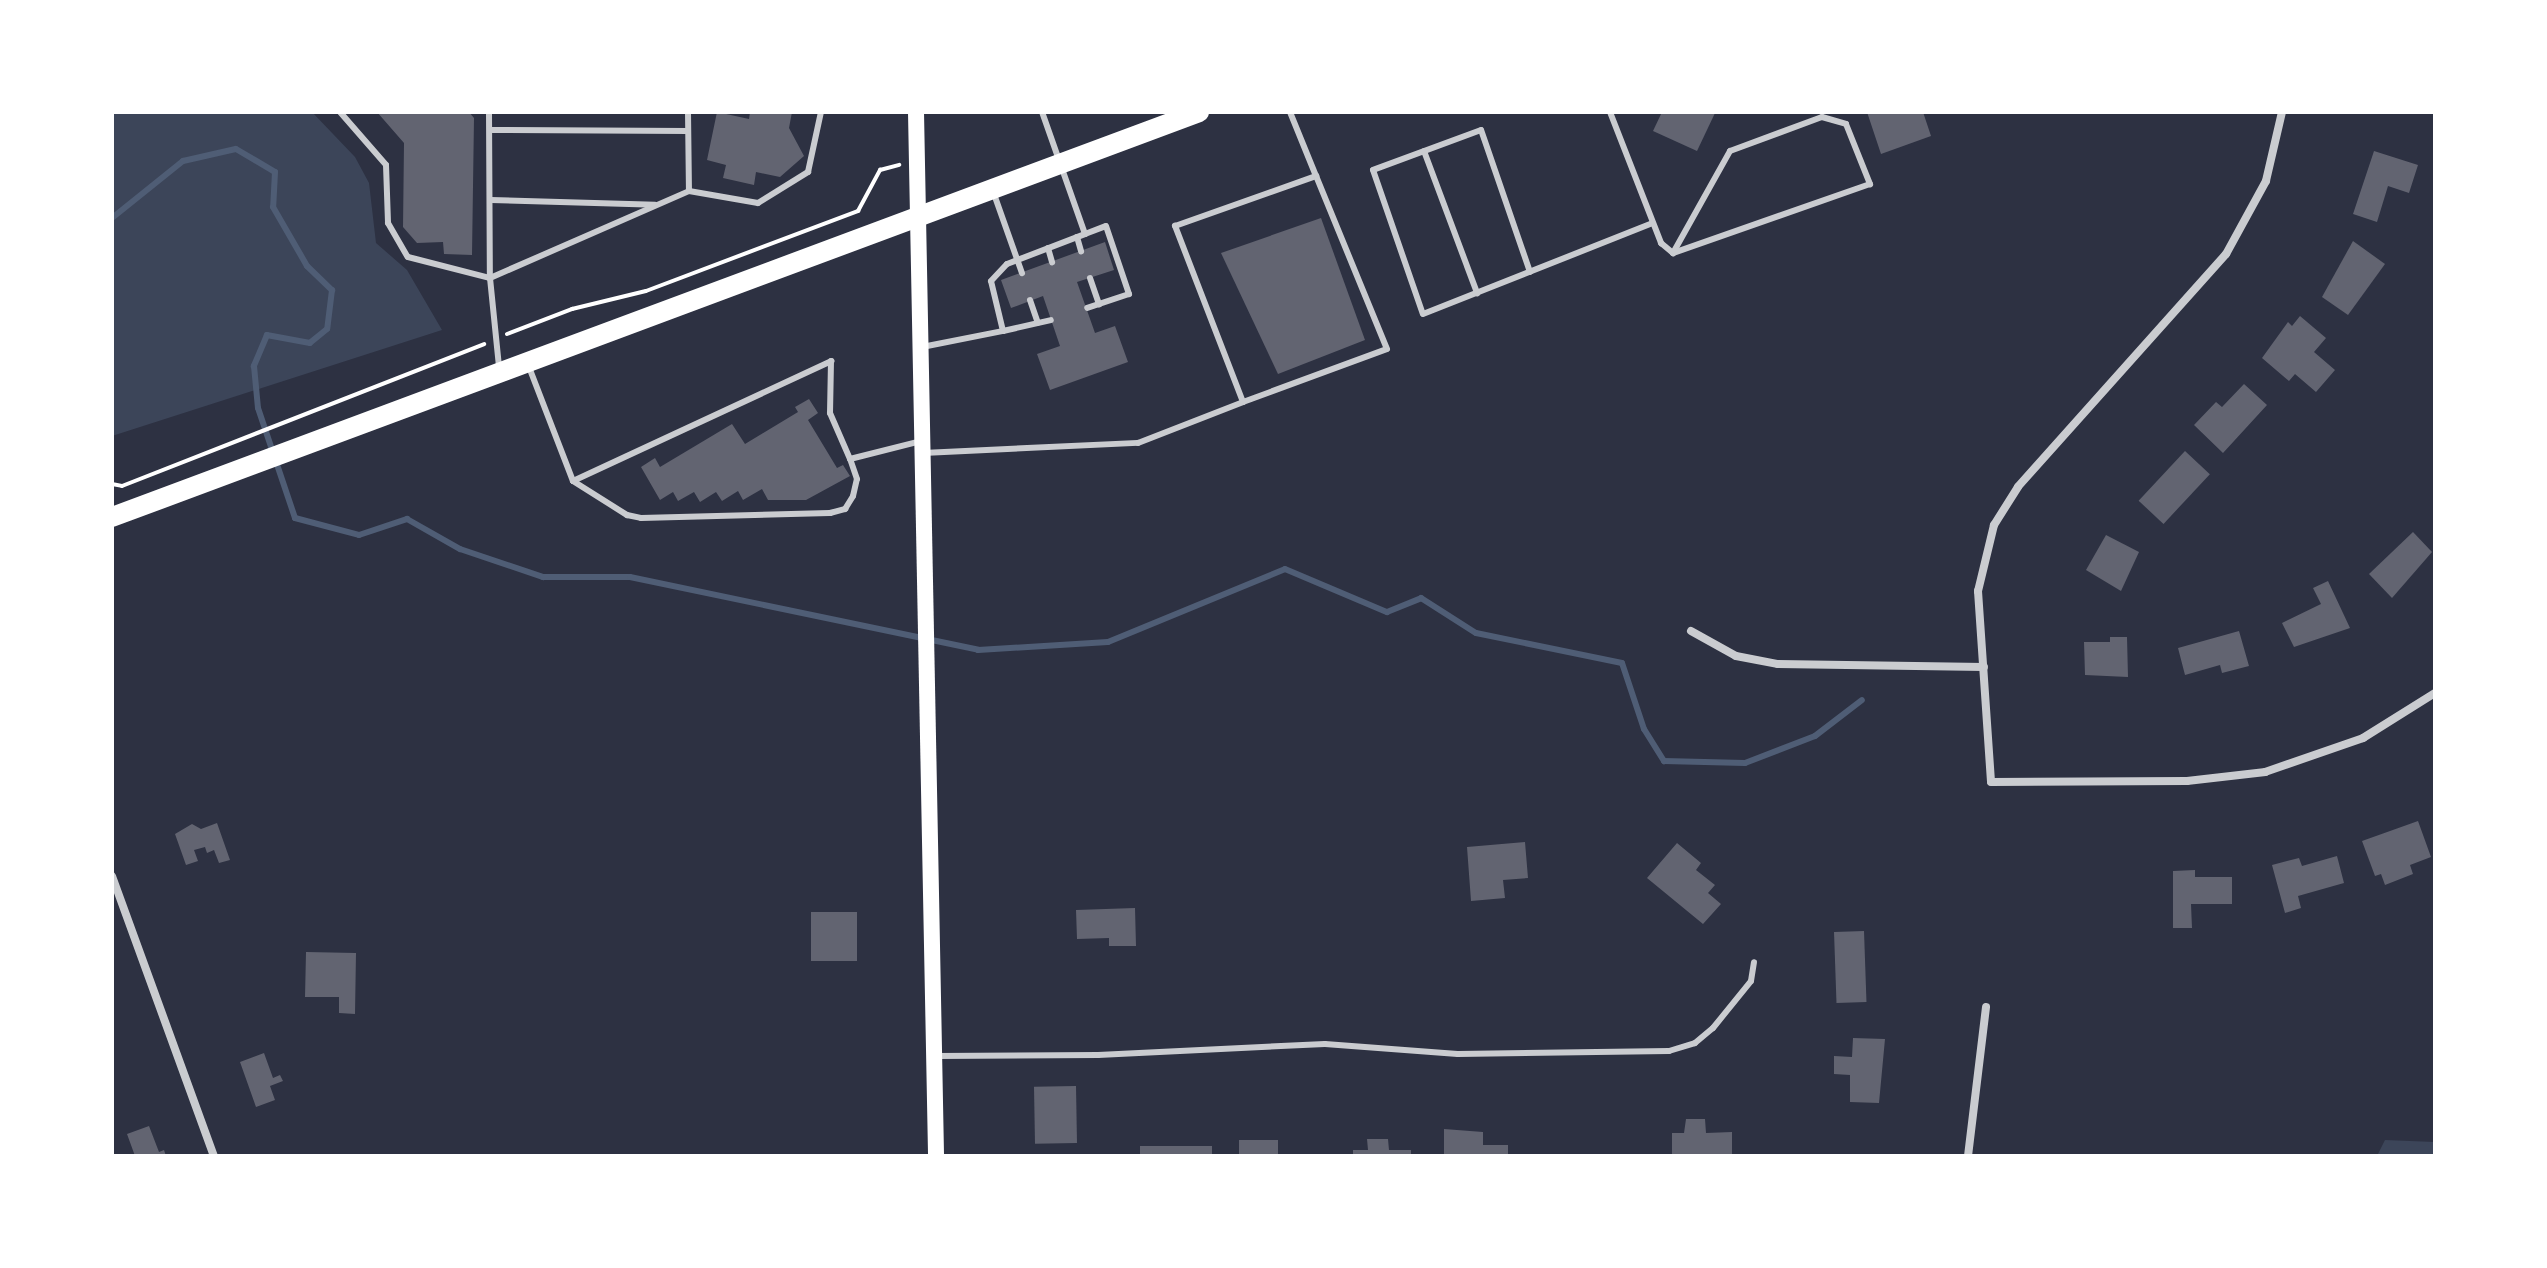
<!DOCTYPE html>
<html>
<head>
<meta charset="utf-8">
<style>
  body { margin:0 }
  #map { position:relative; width:2547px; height:1268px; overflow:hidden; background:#2d3142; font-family:"DejaVu Sans",sans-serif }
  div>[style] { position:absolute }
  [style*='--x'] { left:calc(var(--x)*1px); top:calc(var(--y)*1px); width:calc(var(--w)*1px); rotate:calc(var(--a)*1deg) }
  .green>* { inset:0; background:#3c4559 }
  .stream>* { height:6px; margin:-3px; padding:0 3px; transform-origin:3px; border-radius:3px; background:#4f5d75 }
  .building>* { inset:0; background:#626471; transform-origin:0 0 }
  .path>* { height:4px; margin:-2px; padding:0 2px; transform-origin:2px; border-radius:2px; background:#fff }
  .service>* { height:6px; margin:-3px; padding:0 3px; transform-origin:3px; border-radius:3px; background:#caccd0 }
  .minor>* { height:8px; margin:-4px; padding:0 4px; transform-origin:4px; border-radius:4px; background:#caccd0 }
  .secondary>* { height:16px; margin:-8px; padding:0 8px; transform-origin:8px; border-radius:8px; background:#fff }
  .primary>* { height:20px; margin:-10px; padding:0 10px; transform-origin:10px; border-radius:10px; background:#fff }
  span { translate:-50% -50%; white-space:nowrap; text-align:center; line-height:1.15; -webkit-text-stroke:8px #fff; paint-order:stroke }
  .frame { position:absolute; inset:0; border:114px solid #fff; pointer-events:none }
</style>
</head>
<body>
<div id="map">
  <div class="green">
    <div style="clip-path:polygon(112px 112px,312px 112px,355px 157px,369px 183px,376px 243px,407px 270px,442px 330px,112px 436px)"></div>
    <div style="clip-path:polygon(2385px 1140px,2435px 1142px,2435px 1156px,2377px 1156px)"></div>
  </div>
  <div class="stream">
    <div style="--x:112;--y:218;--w:91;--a:-38.8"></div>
    <div style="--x:183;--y:161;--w:54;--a:-12.8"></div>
    <div style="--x:236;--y:149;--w:45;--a:30.5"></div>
    <div style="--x:275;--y:172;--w:35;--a:93"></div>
    <div style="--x:273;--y:207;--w:68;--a:60"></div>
    <div style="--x:307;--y:266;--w:35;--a:44"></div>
    <div style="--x:332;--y:290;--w:39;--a:97"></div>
    <div style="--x:327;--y:329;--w:22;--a:141"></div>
    <div style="--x:310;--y:343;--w:44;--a:-169.5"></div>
    <div style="--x:267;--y:335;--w:34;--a:113"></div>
    <div style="--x:254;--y:366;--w:42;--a:84.6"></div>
    <div style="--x:258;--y:408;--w:116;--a:71.4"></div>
    <div style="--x:295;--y:518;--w:66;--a:14.9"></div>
    <div style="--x:359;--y:535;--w:51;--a:-18.4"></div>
    <div style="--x:407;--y:519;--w:61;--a:29.5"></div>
    <div style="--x:460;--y:549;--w:88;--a:18.6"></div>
    <div style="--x:543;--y:577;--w:87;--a:0"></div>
    <div style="--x:630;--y:577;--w:356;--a:11.8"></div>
    <div style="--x:978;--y:650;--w:130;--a:-3.5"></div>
    <div style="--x:1108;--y:642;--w:191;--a:-22.4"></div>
    <div style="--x:1285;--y:569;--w:111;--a:22.9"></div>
    <div style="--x:1387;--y:612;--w:37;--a:-22"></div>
    <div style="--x:1421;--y:598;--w:65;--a:32.5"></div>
    <div style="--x:1476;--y:633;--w:149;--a:11.6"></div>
    <div style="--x:1622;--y:663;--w:70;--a:71.6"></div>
    <div style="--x:1644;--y:729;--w:38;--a:58"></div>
    <div style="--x:1664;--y:761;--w:81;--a:1.4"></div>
    <div style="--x:1745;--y:763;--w:75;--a:-21.1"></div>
    <div style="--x:1815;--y:736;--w:59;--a:-37.5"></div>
  </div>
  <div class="building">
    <div style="clip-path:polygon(377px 112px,469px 112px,474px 118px,472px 255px,444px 254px,443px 242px,417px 243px,403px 227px,404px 143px)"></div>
    <div style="clip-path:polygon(717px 112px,749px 119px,750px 112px,792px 112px,789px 128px,804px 156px,780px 177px,756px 172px,754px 185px,723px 178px,726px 165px,707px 160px)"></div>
    <div style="clip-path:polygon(1662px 112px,1713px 112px,1715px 113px,1697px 151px,1653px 131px)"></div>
    <div style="clip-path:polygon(1867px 112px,1923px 112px,1931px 136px,1881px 154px)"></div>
    <div style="clip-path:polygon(2374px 151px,2418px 165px,2409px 193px,2388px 186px,2377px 222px,2353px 214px)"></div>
    <div style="clip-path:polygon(1321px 218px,1365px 340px,1278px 374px,1221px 253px)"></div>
    <div style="clip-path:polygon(2353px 241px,2385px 264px,2348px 315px,2322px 297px)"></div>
    <div style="clip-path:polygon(1105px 242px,1114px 270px,1077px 282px,1095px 333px,1115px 326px,1128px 362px,1050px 390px,1037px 354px,1060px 346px,1043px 296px,1011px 308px,1001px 280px)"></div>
    <div style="clip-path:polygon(2300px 316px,2326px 338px,2314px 352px,2335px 370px,2316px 392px,2295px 374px,2289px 381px,2262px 358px,2288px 322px,2292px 326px)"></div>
    <div style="clip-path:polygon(2244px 384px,2267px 405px,2223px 453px,2194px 425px,2216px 402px,2222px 407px)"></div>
    <div style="clip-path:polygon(809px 399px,818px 413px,808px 420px,837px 468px,843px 465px,850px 476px,806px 500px,768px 500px,762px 489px,743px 500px,738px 491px,722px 501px,716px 492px,700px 502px,694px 492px,678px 501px,673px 492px,660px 500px,641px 467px,655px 458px,660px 467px,732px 424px,745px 444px,798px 412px,795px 407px)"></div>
    <div style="left:2185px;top:451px;width:34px;height:68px;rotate:43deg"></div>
    <div style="clip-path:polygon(2413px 532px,2432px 552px,2392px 598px,2369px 574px)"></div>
    <div style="clip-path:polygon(2106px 535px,2139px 552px,2121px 591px,2086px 570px)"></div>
    <div style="clip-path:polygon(2328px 581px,2350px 628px,2294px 647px,2282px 623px,2321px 604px,2313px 588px)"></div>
    <div style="clip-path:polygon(2239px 631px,2249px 666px,2222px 673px,2220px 665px,2185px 675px,2178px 648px)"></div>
    <div style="clip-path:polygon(2110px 637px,2127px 637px,2128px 677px,2085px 675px,2084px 642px,2110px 642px)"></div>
    <div style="clip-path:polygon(2418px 821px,2431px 857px,2410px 865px,2413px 874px,2385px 885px,2381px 874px,2375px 876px,2362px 841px)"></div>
    <div style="clip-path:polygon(217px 823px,230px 860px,219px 863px,214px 850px,207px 853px,205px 847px,194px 850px,198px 861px,186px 865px,175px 834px,192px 824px,201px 829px)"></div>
    <div style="clip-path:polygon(1525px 842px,1528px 878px,1503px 880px,1505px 898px,1471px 901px,1467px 847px)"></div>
    <div style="clip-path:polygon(1677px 843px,1701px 863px,1696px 870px,1715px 885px,1708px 893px,1721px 904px,1703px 924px,1647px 878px)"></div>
    <div style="clip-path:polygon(2337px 856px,2344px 883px,2298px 896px,2301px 908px,2285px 913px,2272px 865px,2299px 858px,2302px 866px)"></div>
    <div style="clip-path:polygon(2195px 870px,2195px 877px,2232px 877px,2232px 904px,2191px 904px,2192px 928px,2173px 928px,2173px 871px)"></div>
    <div style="clip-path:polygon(1135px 908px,1136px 946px,1109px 946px,1109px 938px,1077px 939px,1076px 910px)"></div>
    <div style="left:811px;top:912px;width:46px;height:49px"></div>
    <div style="left:1864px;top:931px;width:71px;height:30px;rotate:88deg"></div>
    <div style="clip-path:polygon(306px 952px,356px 953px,355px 1014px,339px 1013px,339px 997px,305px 997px)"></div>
    <div style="clip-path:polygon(1853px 1038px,1885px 1039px,1879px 1103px,1850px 1102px,1850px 1075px,1834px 1074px,1834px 1056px,1852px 1057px)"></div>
    <div style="clip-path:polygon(264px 1053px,273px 1078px,280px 1075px,283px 1081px,270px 1086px,275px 1100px,256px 1107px,240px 1062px)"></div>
    <div style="left:1076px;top:1086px;width:57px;height:42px;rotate:89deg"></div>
    <div style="clip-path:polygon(1686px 1119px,1705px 1119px,1706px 1133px,1732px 1132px,1732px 1156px,1672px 1156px,1672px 1133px,1684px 1133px)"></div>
    <div style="clip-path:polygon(149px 1126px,159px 1152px,164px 1150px,166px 1156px,135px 1156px,127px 1134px)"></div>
    <div style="clip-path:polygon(1444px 1129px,1483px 1132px,1483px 1145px,1508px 1145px,1508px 1156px,1444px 1156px)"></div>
    <div style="clip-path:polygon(1367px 1139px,1388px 1139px,1389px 1150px,1411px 1150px,1411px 1156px,1353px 1156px,1353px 1150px,1368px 1150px)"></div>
    <div style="left:1278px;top:1140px;width:16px;height:39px;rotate:90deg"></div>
    <div style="left:1212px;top:1146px;width:10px;height:72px;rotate:90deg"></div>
  </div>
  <div class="path">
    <div style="--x:507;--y:334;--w:70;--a:-21"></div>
    <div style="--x:572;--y:309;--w:76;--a:-13.7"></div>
    <div style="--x:646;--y:291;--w:227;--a:-20.7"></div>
    <div style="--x:858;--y:211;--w:47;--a:-61.8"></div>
    <div style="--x:880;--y:170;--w:20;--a:-15"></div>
    <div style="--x:112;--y:484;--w:10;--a:11"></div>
    <div style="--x:122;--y:486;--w:389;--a:-21.4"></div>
  </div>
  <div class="service">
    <div style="--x:340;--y:112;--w:70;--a:49"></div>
    <div style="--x:386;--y:165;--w:58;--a:88"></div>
    <div style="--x:388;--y:223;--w:39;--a:60"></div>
    <div style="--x:408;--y:257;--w:85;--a:14.4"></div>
    <div style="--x:490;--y:278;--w:217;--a:-23.6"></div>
    <div style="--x:689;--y:191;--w:70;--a:9.9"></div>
    <div style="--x:758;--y:203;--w:59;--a:-31.8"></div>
    <div style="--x:808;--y:172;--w:61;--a:-77.8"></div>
    <div style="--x:489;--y:112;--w:166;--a:89.7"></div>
    <div style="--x:490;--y:278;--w:89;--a:84.2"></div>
    <div style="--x:688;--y:112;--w:79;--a:89.3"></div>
    <div style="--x:1610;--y:112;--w:141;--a:68.7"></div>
    <div style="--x:1661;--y:243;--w:16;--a:40"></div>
    <div style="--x:1822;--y:117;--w:25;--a:16"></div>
    <div style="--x:1846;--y:124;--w:65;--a:68.2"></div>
    <div style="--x:1870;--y:184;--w:209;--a:160.7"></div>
    <div style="--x:1673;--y:253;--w:117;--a:-60.8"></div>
    <div style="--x:1730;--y:151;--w:98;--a:-20.3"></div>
    <div style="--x:491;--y:130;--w:197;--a:0.3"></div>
    <div style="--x:1424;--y:151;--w:152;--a:69.5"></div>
    <div style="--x:994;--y:194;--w:84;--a:70.5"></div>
    <div style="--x:491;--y:200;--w:164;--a:1.7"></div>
    <div style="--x:1085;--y:234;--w:22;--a:-21"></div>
    <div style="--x:1106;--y:226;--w:72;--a:71.3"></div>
    <div style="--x:1129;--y:294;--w:44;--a:161.6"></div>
    <div style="--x:1077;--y:237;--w:15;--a:74"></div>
    <div style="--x:1048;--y:248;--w:15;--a:74"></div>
    <div style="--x:1530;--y:272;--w:150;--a:-109"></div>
    <div style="--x:1481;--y:130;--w:115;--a:159.7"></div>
    <div style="--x:1373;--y:170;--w:152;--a:70.9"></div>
    <div style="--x:1423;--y:314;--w:247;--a:-21.6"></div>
    <div style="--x:1090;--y:278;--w:28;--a:71"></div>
    <div style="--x:1030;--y:300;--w:24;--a:71"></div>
    <div style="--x:1003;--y:331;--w:49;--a:-12.9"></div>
    <div style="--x:922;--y:347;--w:83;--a:-11.2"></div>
    <div style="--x:1003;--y:331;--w:51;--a:-103.5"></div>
    <div style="--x:991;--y:281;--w:23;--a:-47"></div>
    <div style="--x:1007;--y:264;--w:84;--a:-21"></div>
    <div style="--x:1085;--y:234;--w:129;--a:-109.4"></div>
    <div style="--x:529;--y:367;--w:122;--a:68.9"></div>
    <div style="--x:573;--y:481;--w:285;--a:-24.9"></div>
    <div style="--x:831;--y:361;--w:52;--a:91.1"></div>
    <div style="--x:830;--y:413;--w:50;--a:66.5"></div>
    <div style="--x:850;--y:459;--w:73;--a:-14.2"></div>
    <div style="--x:1243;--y:402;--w:153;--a:-20.2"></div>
    <div style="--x:1387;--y:349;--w:187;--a:-112.3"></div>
    <div style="--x:923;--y:453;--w:215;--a:-2.7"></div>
    <div style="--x:1138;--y:443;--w:113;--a:-21.3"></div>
    <div style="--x:1243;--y:402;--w:189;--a:-111.1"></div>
    <div style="--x:1175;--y:226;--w:150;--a:-19.5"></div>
    <div style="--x:1316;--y:176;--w:69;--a:-112.1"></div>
    <div style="--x:573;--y:481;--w:64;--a:32.2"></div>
    <div style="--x:627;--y:515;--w:14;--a:12"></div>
    <div style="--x:641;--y:518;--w:189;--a:-1.5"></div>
    <div style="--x:830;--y:513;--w:16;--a:-15"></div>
    <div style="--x:845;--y:509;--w:15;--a:-58"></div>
    <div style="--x:853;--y:496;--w:17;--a:-77"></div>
    <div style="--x:857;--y:479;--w:21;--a:-109"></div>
    <div style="--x:937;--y:1056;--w:161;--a:-0.4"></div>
    <div style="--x:1098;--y:1055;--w:227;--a:-2.8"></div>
    <div style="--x:1325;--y:1044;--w:133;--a:4.3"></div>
    <div style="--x:1458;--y:1054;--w:211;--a:-0.8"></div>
    <div style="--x:1669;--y:1051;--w:27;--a:-17"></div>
    <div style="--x:1695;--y:1043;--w:23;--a:-40"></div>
    <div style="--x:1713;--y:1028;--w:60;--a:-51"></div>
    <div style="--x:1751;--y:981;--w:19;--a:-81"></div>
  </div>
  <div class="minor">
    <div style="--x:2282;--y:112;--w:71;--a:103.1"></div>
    <div style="--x:2266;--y:181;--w:83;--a:118.7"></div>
    <div style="--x:2226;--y:254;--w:312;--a:131.8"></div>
    <div style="--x:2018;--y:487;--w:45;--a:122.3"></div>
    <div style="--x:1994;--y:525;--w:68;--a:103.6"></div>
    <div style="--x:1978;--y:591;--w:191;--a:86.1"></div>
    <div style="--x:1991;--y:782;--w:196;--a:-0.3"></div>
    <div style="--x:2187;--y:781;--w:79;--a:-6.6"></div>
    <div style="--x:2265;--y:772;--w:104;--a:-19.1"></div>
    <div style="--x:2363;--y:738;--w:85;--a:-32"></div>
    <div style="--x:1691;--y:631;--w:51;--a:29.1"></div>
    <div style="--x:1736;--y:656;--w:43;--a:10.8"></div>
    <div style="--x:1778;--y:664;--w:206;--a:0.8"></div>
    <div style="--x:112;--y:876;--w:298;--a:70"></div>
    <div style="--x:1968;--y:1156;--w:150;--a:-83.1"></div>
  </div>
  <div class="secondary">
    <div style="--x:916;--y:112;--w:1044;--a:88.9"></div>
  </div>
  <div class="primary">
    <div style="--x:112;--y:517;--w:1160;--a:-20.43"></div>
  </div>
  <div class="frame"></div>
</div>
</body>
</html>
